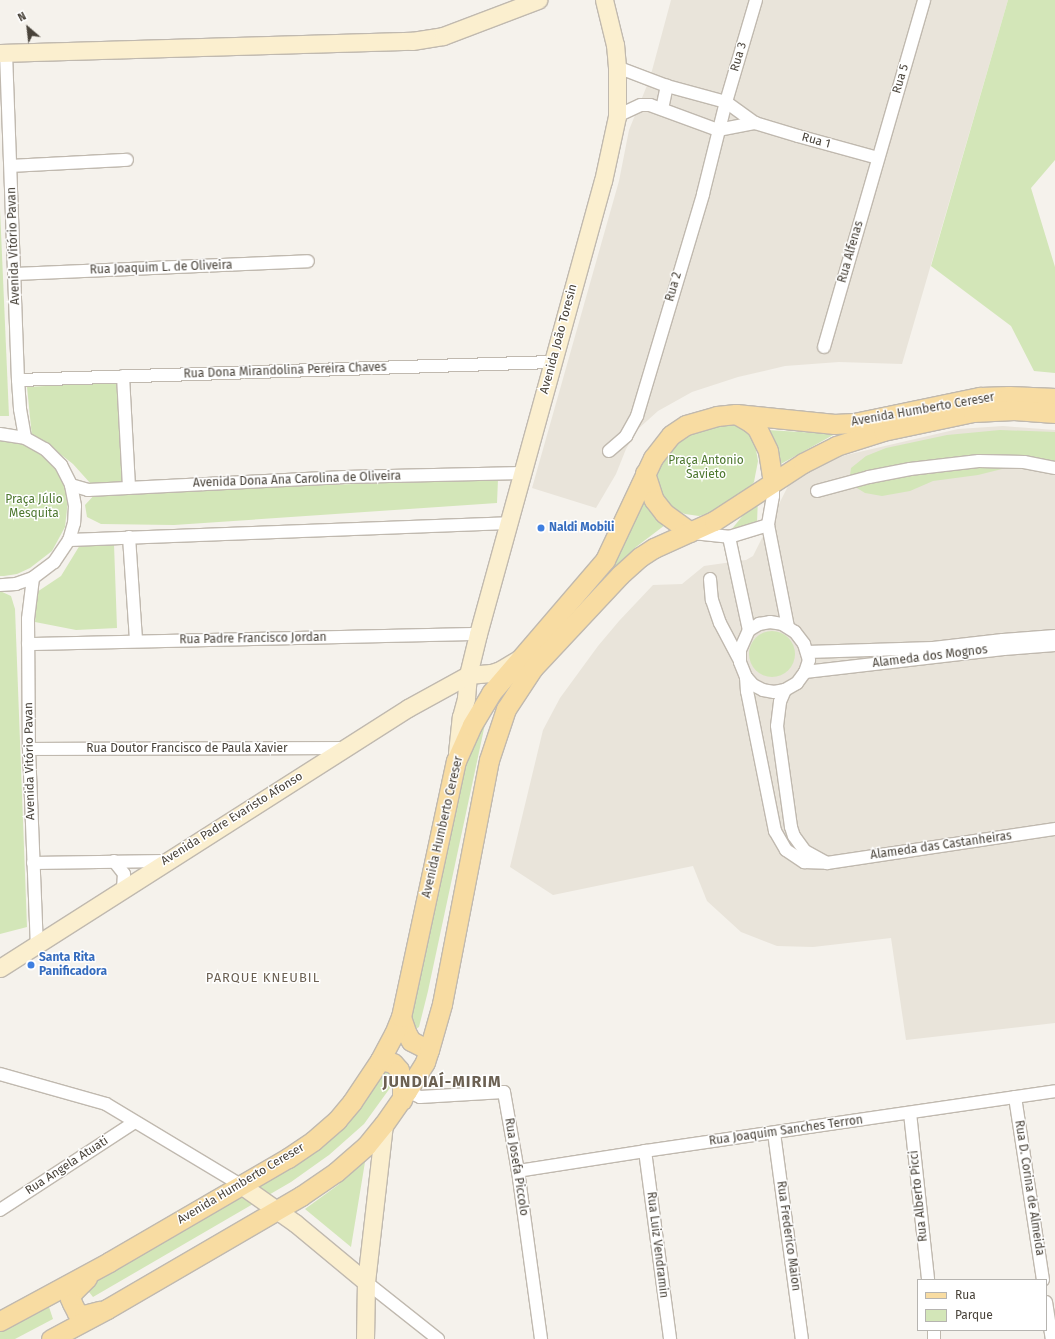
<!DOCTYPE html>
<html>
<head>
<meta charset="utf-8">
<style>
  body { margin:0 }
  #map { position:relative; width:1055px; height:1339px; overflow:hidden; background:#f5f2ec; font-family:"Fira Sans",sans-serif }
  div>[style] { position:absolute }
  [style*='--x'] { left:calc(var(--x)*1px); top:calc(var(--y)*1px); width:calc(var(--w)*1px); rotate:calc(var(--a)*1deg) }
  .residential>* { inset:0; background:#e9e4da }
  .green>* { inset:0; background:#d3e6b8 }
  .round { border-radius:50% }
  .roads { filter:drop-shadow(1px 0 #c0b9af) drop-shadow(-1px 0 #c0b9af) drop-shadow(0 1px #c0b9af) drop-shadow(0 -1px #c0b9af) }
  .street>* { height:12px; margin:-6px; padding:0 6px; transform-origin:6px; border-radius:6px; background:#fff }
  .secondary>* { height:17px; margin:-8.5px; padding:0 8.5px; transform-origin:8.5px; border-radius:8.5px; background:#fbefcf }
  .primary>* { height:19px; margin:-9.5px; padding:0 9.5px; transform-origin:9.5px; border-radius:9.5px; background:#f8dca2 }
  .dots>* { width:11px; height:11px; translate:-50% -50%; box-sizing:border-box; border:2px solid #fff; border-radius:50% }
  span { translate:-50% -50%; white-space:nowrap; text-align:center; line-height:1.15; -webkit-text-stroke:3px #fff; paint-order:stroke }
  .street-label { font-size:12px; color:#49433a }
  .park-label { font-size:12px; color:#4e7830 }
  .shop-label { font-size:12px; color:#366cbe; font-weight:700 }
  .left { translate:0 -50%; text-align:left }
  .neighbourhood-label { font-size:13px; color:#6b6052; letter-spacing:1px }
  .district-label { font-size:16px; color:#6b6052; font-weight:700; letter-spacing:1px }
  .legend { position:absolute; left:917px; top:1279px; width:130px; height:52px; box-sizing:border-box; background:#fff; border:1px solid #b6b4b0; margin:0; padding:5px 7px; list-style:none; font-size:12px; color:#49433a }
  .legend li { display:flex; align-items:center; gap:8px; height:20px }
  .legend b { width:20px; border:1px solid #b6b4b0 }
  .north { position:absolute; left:8px; top:8px; width:40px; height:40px; -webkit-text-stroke:3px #fff; paint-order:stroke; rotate:332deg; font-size:11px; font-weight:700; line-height:16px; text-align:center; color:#49433a }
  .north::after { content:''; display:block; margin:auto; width:14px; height:18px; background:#49433a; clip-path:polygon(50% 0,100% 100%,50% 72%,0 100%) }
</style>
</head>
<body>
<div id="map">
  <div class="residential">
    <div style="clip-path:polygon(671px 0,1008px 0,902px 364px,839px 362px,785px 366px,738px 377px,692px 392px,658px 411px,638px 429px,626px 449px,616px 474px,596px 508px,532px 488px,619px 181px,629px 130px,650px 78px)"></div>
    <div style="clip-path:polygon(1003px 426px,1055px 430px,1055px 1023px,906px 1040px,891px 938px,813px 947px,777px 946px,741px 932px,707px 901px,693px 866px,553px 895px,510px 867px,543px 730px,560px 698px,598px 646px,619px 621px,653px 585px,682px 584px,704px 566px,746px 560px,753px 556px,791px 480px,829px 459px,958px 429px)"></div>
  </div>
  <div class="green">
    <div style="clip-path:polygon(1008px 0,1055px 0,1055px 160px,1031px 188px,1055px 267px,1055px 373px,1034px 371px,1011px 326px,931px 266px)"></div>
    <div style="clip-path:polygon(0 209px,9px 416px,0 416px)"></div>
    <div style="clip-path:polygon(120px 382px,123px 483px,91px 484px,73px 464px,50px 446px,32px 437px,27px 387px)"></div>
    <div style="clip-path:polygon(719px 421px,734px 424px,750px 432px,755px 444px,758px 461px,754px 482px,748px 490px,710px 513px,699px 516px,685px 514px,673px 509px,664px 499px,659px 485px,656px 464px,686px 433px)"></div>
    <div style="clip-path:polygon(767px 430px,835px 434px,779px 465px,777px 447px)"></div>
    <div style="clip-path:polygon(1000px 430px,1055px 432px,1055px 468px,1018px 465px,978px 475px,933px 481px,910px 491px,882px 496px,865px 493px,849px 483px,851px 468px,866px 456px,886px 448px,947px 435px)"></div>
    <div style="clip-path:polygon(0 436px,32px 444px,53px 462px,66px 486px,68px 500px,65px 527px,52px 551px,30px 568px,17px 574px,4px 576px,0 576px)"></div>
    <div style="clip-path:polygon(498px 479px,497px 503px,174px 525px,101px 524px,87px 517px,85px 505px,96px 493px)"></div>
    <div style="clip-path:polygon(643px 496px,650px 511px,665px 525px,636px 547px,608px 575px)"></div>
    <div style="clip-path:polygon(758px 497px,757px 523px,731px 530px)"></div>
    <div style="clip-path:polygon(114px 544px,117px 628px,76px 630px,35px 622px,37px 592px,61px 576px,80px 545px)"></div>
    <div style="clip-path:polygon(0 591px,11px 596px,15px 609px,27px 927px,0 934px)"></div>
    <div class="round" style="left:749px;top:631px;width:46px;height:46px"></div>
    <div style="clip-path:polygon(488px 710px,428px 991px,419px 1027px,413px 1031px,409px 1025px,455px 804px,468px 751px)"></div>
    <div style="clip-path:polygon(382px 1072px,391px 1074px,390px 1088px,364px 1124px,329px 1155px,291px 1182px,93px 1297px,85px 1287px,251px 1192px,326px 1136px)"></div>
    <div style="clip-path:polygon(366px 1156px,351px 1247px,305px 1209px,338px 1185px)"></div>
    <div style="clip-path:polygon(40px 1305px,49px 1307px,53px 1319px,15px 1339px,0 1339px,0 1328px)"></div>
  </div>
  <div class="roads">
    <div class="street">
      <div style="--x:6;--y:53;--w:327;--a:87.9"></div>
      <div style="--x:18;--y:380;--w:29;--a:86"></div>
      <div style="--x:20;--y:409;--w:29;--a:80"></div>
      <div style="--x:617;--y:67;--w:53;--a:20.8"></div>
      <div style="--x:667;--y:86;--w:61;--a:15.2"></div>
      <div style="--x:726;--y:102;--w:36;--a:36"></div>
      <div style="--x:755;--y:123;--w:45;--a:16.8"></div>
      <div style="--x:798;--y:136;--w:83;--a:15.4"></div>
      <div style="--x:662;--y:109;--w:24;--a:-78"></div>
      <div style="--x:617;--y:116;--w:26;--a:-25"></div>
      <div style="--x:641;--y:105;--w:9;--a:0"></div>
      <div style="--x:650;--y:105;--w:72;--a:20.2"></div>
      <div style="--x:718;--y:130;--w:38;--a:-11"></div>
      <div style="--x:11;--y:166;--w:116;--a:-3"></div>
      <div style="--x:15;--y:274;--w:293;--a:-2.5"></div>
      <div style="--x:824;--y:347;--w:361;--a:-73.9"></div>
      <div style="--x:123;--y:376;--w:112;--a:86.9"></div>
      <div style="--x:18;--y:380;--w:535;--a:-1.93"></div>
      <div style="--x:0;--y:434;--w:25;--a:9"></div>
      <div style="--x:25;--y:438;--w:23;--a:29"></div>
      <div style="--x:45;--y:449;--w:23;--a:45"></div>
      <div style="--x:61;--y:465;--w:22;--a:63"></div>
      <div style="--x:71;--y:485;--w:21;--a:79"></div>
      <div style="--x:75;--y:506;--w:17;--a:93"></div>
      <div style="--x:74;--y:523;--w:18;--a:106"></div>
      <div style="--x:69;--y:540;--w:27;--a:124"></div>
      <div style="--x:54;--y:562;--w:26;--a:143"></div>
      <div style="--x:33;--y:578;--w:18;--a:161"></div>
      <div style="--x:16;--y:584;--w:16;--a:176"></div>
      <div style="--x:609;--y:451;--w:23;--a:-41"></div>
      <div style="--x:626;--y:436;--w:23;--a:-61"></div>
      <div style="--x:637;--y:416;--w:232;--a:-73.4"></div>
      <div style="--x:703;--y:194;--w:95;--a:-76"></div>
      <div style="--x:726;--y:102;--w:106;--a:-73.6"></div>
      <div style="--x:773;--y:482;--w:14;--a:90"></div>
      <div style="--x:773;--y:496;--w:29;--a:100"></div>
      <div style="--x:768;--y:525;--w:104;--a:78.9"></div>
      <div style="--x:71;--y:485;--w:18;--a:16"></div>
      <div style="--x:88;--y:490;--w:257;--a:-2.9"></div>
      <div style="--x:345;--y:477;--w:178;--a:-1.3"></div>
      <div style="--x:817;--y:491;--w:54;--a:-15.1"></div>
      <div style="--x:869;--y:477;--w:42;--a:-11"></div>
      <div style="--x:910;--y:469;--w:69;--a:-6.6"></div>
      <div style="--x:979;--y:461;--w:45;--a:1.3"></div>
      <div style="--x:1024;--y:462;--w:32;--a:11"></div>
      <div style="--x:693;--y:533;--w:36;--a:6"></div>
      <div style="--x:729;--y:537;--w:41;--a:-17.1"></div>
      <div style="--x:129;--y:537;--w:104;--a:86.1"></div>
      <div style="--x:729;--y:537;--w:95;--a:77.9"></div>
      <div style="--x:69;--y:540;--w:440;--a:-2.2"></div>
      <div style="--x:33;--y:578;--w:41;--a:97"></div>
      <div style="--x:28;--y:619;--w:130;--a:89.6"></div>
      <div style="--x:29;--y:749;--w:196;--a:87.7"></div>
      <div style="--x:710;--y:579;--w:21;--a:85"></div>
      <div style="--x:712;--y:600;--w:24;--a:71"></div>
      <div style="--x:720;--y:623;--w:43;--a:62.2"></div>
      <div style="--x:770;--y:622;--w:12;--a:9"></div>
      <div style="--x:782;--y:624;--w:15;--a:32"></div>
      <div style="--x:795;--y:632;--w:15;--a:53"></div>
      <div style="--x:804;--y:644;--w:17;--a:73"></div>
      <div style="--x:809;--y:660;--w:13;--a:108"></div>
      <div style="--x:805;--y:672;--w:14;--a:126"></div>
      <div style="--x:797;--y:683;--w:14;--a:150"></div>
      <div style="--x:785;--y:690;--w:11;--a:170"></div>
      <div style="--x:774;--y:692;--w:11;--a:-170"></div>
      <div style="--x:763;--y:690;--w:11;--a:-153"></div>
      <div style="--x:753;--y:685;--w:11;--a:-131"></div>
      <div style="--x:746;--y:677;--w:16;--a:-112"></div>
      <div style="--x:740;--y:662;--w:12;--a:-90"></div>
      <div style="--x:740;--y:650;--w:22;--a:-66"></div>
      <div style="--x:749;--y:630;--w:12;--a:-31"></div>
      <div style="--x:759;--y:624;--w:11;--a:-10"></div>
      <div style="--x:28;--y:644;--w:450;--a:-1.3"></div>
      <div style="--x:807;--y:652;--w:126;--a:-1.8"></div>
      <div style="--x:933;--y:648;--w:70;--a:-6.5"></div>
      <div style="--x:1003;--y:640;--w:52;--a:-4.4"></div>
      <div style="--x:805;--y:672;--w:200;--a:-6.6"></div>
      <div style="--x:1004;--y:649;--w:51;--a:-4.5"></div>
      <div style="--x:746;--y:677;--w:14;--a:86"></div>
      <div style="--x:747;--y:691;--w:143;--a:78.7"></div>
      <div style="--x:775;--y:831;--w:22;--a:60"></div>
      <div style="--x:786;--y:850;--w:22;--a:34"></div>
      <div style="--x:804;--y:862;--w:23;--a:2"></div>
      <div style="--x:827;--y:863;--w:231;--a:-8.5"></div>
      <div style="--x:785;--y:690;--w:13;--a:113"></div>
      <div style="--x:780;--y:702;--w:24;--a:97"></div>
      <div style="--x:777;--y:726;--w:102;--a:82.1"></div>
      <div style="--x:791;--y:827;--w:9;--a:72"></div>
      <div style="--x:794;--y:836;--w:19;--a:54"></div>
      <div style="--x:805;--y:851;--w:25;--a:29"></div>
      <div style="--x:29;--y:749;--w:316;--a:-0.2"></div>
      <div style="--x:114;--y:861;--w:16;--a:52"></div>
      <div style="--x:124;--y:874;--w:15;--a:94"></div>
      <div style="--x:33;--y:863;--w:132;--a:-0.9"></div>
      <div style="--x:0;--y:1074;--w:110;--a:15.8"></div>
      <div style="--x:106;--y:1104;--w:157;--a:31"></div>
      <div style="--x:407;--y:1091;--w:14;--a:25"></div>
      <div style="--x:420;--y:1097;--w:84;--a:-3.4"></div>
      <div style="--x:504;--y:1092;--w:80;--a:80"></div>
      <div style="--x:518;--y:1171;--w:170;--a:82.2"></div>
      <div style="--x:1015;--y:1097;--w:185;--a:81.3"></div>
      <div style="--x:910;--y:1113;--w:168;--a:83.8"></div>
      <div style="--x:774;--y:1133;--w:208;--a:82.3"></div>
      <div style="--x:645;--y:1151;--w:190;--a:82.4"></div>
      <div style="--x:518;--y:1171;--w:129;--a:-8.9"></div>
      <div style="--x:645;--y:1151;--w:414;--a:-8.3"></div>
      <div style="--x:0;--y:1210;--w:161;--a:-33.1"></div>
      <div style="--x:366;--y:1282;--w:92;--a:38.4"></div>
      <div style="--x:1046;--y:1302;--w:37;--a:81"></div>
      <div style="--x:934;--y:1330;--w:9;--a:90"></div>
    </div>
    <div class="secondary">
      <div style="--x:0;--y:53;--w:412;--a:-1.7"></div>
      <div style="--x:412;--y:41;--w:31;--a:-9"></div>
      <div style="--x:443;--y:36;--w:102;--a:-20.8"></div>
      <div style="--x:457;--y:753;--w:36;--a:-84"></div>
      <div style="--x:461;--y:717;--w:20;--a:-75"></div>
      <div style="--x:466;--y:698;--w:23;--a:-85"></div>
      <div style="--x:468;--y:675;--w:42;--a:-76.3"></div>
      <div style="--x:478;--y:634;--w:470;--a:-74.6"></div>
      <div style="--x:603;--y:181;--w:66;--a:-77.8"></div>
      <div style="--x:617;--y:116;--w:49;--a:-90"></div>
      <div style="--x:617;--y:67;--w:22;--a:-95"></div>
      <div style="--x:615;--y:45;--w:46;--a:-103.7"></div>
      <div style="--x:0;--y:968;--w:484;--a:-32.5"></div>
      <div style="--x:408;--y:708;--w:68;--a:-28.8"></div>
      <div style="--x:468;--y:675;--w:23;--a:-5"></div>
      <div style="--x:491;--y:673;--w:9;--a:-18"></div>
      <div style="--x:500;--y:670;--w:21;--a:-31"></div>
      <div style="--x:241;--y:1185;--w:66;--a:35.1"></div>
      <div style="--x:295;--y:1223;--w:92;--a:39.7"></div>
      <div style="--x:365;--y:1339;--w:57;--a:-89"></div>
      <div style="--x:366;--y:1282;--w:159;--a:-83.5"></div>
    </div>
    <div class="primary">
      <div style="--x:736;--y:414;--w:16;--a:30"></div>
      <div style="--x:750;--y:422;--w:9;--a:41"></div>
      <div style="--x:757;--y:428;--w:25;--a:64"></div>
      <div style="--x:768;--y:451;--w:31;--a:81"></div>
      <div style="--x:645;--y:473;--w:28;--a:72"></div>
      <div style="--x:654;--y:500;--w:16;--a:52"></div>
      <div style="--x:664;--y:513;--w:32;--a:36"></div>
      <div style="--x:401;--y:1017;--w:18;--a:71"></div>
      <div style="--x:407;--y:1034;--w:8;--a:60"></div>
      <div style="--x:411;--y:1041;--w:20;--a:27"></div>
      <div style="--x:380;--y:1060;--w:13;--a:13"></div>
      <div style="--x:393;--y:1063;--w:9;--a:49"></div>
      <div style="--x:399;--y:1070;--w:12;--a:76"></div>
      <div style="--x:402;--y:1082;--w:18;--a:90"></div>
      <div style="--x:87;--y:1278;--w:20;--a:135"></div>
      <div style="--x:73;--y:1292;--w:7;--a:117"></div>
      <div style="--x:70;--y:1298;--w:5;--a:68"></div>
      <div style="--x:72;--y:1303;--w:11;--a:63"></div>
      <div style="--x:77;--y:1313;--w:7;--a:16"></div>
      <div style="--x:84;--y:1315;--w:16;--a:-15"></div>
      <div style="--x:0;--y:1321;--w:124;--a:-28.4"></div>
      <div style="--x:109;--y:1262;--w:207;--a:-30.2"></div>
      <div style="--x:288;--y:1158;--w:30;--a:-34"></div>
      <div style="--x:313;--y:1141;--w:32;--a:-41"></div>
      <div style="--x:337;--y:1120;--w:23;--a:-50"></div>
      <div style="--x:352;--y:1102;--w:50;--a:-56.3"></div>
      <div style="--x:380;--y:1060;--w:30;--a:-62"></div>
      <div style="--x:394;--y:1034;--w:18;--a:-68"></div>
      <div style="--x:401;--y:1017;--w:262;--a:-77.9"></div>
      <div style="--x:456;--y:761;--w:39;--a:-66"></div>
      <div style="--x:472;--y:725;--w:37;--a:-59"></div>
      <div style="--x:491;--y:693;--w:175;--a:-49.4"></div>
      <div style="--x:605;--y:560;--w:113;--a:-64.8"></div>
      <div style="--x:653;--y:458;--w:29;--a:-52"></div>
      <div style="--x:671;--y:435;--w:18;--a:-34"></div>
      <div style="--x:686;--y:425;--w:32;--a:-16"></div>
      <div style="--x:717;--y:416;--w:19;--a:-6"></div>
      <div style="--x:736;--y:414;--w:99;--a:5.8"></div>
      <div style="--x:834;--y:424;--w:20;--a:-3"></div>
      <div style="--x:854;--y:423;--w:129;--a:-11.7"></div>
      <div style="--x:980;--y:397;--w:29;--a:-2"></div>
      <div style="--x:1009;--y:396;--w:46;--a:2.5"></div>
      <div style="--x:51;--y:1339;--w:64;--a:-28.2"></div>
      <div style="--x:107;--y:1309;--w:225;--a:-30.2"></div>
      <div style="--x:301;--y:1196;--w:42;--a:-34.4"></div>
      <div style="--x:336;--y:1172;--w:40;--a:-41"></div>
      <div style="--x:366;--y:1146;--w:28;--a:-51"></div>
      <div style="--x:384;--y:1124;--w:40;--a:-55.1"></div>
      <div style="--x:407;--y:1091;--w:34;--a:-58"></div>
      <div style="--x:425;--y:1062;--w:13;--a:-72"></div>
      <div style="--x:429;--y:1050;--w:48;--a:-74.2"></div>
      <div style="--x:442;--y:1004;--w:248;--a:-79.1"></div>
      <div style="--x:489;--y:760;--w:54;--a:-71.6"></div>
      <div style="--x:506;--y:709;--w:49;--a:-56.6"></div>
      <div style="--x:533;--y:668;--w:127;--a:-46.9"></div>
      <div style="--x:620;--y:575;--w:27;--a:-42"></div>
      <div style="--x:640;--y:557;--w:17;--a:-33"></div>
      <div style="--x:654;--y:548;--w:66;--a:-24.2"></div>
      <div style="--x:714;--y:521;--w:106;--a:-33.1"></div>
      <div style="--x:803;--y:463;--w:37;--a:-27"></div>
      <div style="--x:836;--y:446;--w:49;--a:-17.7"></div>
      <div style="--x:883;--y:431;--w:92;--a:-11.9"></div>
      <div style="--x:973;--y:412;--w:41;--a:-2.8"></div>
      <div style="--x:1014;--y:410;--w:41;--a:4.2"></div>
    </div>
  </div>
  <div class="dots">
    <div style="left:541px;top:528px;background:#3f7fe0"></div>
    <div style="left:31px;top:965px;background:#3f7fe0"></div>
  </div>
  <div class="street-label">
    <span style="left:739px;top:57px;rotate:-74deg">Rua 3</span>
    <span style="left:901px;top:79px;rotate:-74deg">Rua 5</span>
    <span style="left:816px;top:141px;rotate:15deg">Rua 1</span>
    <span style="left:14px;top:246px;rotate:-92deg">Avenida Vitório Pavan</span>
    <span style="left:851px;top:252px;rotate:-74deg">Rua Alfenas</span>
    <span style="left:161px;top:268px;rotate:-2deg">Rua Joaquim L. de Oliveira</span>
    <span style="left:674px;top:287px;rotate:-74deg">Rua 2</span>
    <span style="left:559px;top:339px;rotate:-75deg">Avenida João Toresin</span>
    <span style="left:285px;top:371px;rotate:-2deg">Rua Dona Mirandolina Pereira Chaves</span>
    <span style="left:923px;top:410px;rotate:-10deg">Avenida Humberto Cereser</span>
    <span style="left:297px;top:480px;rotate:-2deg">Avenida Dona Ana Carolina de Oliveira</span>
    <span style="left:253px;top:639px;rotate:-1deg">Rua Padre Francisco Jordan</span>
    <span style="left:930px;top:657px;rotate:-7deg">Alameda dos Mognos</span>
    <span style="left:187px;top:749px">Rua Doutor Francisco de Paula Xavier</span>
    <span style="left:30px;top:761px;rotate:-91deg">Avenida Vitório Pavan</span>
    <span style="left:232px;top:819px;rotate:-32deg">Avenida Padre Evaristo Afonso</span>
    <span style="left:443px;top:827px;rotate:-77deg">Avenida Humberto Cereser</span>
    <span style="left:941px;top:846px;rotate:-8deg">Alameda das Castanheiras</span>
    <span style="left:786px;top:1131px;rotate:-8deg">Rua Joaquim Sanches Terron</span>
    <span style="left:67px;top:1166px;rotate:-33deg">Rua Angela Atuati</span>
    <span style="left:516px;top:1167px;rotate:81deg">Rua Josefa Piccolo</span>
    <span style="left:241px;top:1184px;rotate:-31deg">Avenida Humberto Cereser</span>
    <span style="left:1029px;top:1188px;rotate:81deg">Rua D. Corina de Almeida</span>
    <span style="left:919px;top:1196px;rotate:-96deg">Rua Alberto Picci</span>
    <span style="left:788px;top:1236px;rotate:82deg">Rua Frederico Maion</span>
    <span style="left:657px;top:1245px;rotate:83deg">Rua Luiz Vendramin</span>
  </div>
  <div class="park-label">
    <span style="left:706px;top:468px">Praça Antonio<br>Savieto</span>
    <span style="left:34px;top:507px">Praça Júlio<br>Mesquita</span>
  </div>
  <div class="shop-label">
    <span class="left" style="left:549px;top:528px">Naldi Mobili</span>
    <span class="left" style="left:39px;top:965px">Santa Rita<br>Panificadora</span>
  </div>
  <div class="neighbourhood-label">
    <span style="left:263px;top:978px">PARQUE KNEUBIL</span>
  </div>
  <div class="district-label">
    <span style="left:442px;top:1082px">JUNDIAÍ-MIRIM</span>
  </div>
  <ul class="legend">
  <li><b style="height:5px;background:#f8dca2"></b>Rua</li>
  <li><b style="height:11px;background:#d3e6b8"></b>Parque</li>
  </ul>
  <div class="north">N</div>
</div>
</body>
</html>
